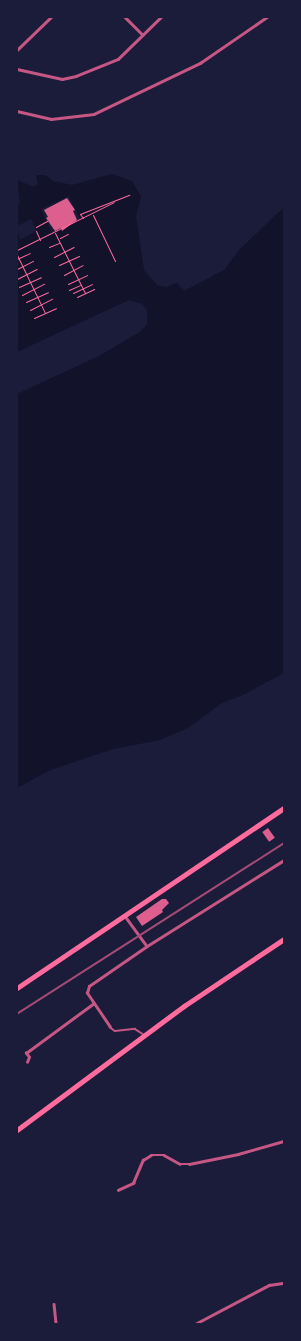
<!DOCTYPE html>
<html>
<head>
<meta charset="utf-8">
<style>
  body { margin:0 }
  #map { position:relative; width:301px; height:1341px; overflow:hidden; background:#1b1b3a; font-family:"Zilla Slab",serif }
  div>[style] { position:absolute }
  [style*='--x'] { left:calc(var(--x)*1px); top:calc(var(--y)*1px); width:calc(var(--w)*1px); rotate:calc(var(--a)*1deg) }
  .water>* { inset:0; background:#12122b }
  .pier>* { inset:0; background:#1b1b3a; transform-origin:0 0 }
  .building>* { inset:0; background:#dd5f8e; transform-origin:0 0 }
  .path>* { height:1px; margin:-0.5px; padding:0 0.5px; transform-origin:0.5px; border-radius:0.5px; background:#ff6b9d }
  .service>* { height:1.5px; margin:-0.75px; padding:0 0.75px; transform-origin:0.75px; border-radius:0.75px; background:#c65784 }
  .minor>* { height:2.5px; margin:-1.25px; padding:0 1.25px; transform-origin:1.25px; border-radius:1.25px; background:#c65784 }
  .primary>* { height:4.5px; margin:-2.25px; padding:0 2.25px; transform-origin:2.25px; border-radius:2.25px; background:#ff6b9d }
  .trunk>* { height:4.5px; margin:-2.25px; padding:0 2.25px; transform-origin:2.25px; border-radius:2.25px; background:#ff6b9d }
  .rail>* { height:1.5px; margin:-0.75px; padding:0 0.75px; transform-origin:0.75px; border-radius:0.75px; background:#a44b75 }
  span { translate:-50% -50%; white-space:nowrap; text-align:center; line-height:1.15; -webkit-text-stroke:4px #1b1b3a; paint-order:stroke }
  .frame { position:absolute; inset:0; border:18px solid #1b1b3a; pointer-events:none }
</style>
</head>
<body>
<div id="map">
  <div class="water">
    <div style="clip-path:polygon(112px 174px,132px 181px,141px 197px,136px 216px,144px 270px,157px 285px,166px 287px,177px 283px,184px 291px,224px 270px,240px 249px,284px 207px,284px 673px,243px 695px,222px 703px,188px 728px,160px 740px,113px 749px,48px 771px,17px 788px,17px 394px,99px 356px,140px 332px,147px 324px,147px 310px,142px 304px,129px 300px,17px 352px,17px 206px,20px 204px,17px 180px,34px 187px,38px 184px,36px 175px,45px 175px,53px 181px,72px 185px)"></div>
  </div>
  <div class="pier">
    <div style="left:69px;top:196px;width:26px;height:31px;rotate:65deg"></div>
    <div style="clip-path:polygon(31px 219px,37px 231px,20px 240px,17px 226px)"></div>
  </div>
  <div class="building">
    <div style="clip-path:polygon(67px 198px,75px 210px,73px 211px,77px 220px,62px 231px,61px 228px,55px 231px,46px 218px,48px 217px,44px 210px)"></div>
    <div style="left:268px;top:828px;width:12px;height:7px;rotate:55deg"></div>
    <div style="clip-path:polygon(162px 899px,166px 899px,169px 903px,162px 910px,163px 912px,142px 926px,136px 917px)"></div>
  </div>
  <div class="path">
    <div style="--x:93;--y:215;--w:51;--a:64.4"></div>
    <div style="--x:83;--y:218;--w:5;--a:-127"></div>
    <div style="--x:80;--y:214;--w:53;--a:-21.2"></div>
    <div style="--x:36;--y:227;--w:13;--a:-29"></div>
    <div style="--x:36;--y:231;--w:10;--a:66"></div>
    <div style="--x:55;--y:233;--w:67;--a:63.4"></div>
    <div style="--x:60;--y:238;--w:9;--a:-27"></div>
    <div style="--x:49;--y:247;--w:11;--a:-22"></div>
    <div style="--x:17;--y:250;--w:108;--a:-26.3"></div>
    <div style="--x:17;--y:255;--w:64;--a:64.2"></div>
    <div style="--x:54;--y:257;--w:22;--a:-27"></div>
    <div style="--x:17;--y:259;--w:14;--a:-25"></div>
    <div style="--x:59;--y:265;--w:22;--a:-24"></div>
    <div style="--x:17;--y:269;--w:18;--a:-27"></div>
    <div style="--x:64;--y:275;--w:21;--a:-28"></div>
    <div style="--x:17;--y:279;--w:22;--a:-27"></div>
    <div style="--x:68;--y:284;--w:21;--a:-25"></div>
    <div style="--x:19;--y:287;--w:24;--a:-24"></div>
    <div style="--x:69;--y:290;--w:12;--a:-24"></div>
    <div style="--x:73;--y:293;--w:21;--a:-25"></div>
    <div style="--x:22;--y:295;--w:25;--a:-27"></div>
    <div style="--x:77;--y:297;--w:19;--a:-25"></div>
    <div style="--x:26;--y:302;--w:24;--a:-24"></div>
    <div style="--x:30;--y:310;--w:25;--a:-27"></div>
    <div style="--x:34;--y:318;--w:24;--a:-24"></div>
  </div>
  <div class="service">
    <div style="--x:110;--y:1027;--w:6;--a:39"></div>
    <div style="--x:115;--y:1031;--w:20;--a:-6"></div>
    <div style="--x:135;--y:1029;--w:9;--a:32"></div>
  </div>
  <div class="minor">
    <div style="--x:125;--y:17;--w:25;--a:45"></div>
    <div style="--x:17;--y:50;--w:47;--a:-44.1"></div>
    <div style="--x:17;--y:69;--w:46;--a:12.5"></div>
    <div style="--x:62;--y:79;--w:14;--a:-12"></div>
    <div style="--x:76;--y:76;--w:45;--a:-22"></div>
    <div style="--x:118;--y:59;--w:60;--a:-44.3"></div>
    <div style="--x:17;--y:111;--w:35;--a:13"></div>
    <div style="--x:51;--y:119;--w:43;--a:-6.6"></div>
    <div style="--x:94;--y:114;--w:118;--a:-25.7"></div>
    <div style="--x:200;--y:63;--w:81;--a:-34.5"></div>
    <div style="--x:125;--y:916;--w:37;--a:54"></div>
    <div style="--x:110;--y:1027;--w:41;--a:-124.1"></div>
    <div style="--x:87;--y:993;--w:7;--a:-74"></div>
    <div style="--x:89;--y:986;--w:70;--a:-34.6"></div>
    <div style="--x:147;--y:946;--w:162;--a:-32.1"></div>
    <div style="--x:27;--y:1062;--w:5;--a:-68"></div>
    <div style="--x:29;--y:1057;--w:5;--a:-127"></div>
    <div style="--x:26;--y:1053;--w:84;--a:-36.3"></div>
    <div style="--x:118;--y:1190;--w:17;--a:-25"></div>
    <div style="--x:133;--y:1183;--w:25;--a:-67"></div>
    <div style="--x:143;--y:1160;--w:9;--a:-32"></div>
    <div style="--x:151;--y:1155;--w:13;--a:0"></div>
    <div style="--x:164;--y:1155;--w:18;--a:29"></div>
    <div style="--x:180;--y:1164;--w:9;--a:0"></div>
    <div style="--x:189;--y:1164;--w:50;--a:-11.5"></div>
    <div style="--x:238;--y:1154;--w:48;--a:-15.8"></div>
    <div style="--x:54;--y:1304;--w:20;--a:84"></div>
    <div style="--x:195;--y:1324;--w:84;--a:-27.8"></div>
    <div style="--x:269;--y:1285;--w:15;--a:-8"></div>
  </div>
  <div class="primary">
    <div style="--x:17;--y:988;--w:322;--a:-34"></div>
  </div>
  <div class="trunk">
    <div style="--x:17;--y:1130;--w:208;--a:-36.6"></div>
    <div style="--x:184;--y:1006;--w:120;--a:-33.8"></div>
  </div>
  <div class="rail">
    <div style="--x:17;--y:1014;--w:317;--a:-32.6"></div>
  </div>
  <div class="frame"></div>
</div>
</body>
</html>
